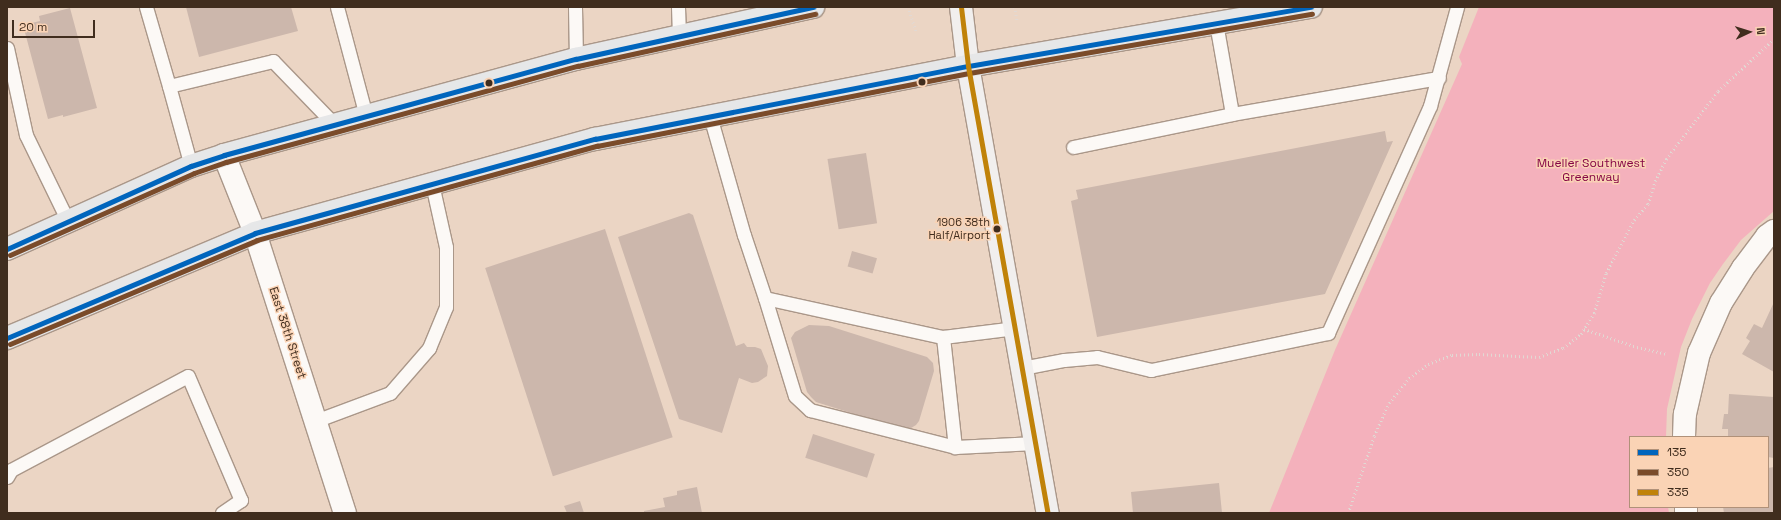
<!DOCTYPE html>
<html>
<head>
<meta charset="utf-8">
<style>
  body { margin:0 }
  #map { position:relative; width:1781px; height:520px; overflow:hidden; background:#ebd5c4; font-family:"Space Grotesk",sans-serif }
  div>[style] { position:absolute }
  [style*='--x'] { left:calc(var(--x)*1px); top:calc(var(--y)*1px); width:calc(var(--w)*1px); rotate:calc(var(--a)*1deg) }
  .green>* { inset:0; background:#f4b1bc }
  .building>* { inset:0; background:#ccb7ac; transform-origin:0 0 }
  .path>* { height:2.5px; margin-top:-1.25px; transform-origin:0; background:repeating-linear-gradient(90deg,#e1d9d4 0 1px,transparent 0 4px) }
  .roads { filter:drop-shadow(1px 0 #aa9789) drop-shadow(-1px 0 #aa9789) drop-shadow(0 1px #aa9789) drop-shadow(0 -1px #aa9789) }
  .lane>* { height:13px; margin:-6.5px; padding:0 6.5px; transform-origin:6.5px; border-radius:6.5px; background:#fcf9f6 }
  .street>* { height:22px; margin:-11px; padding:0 11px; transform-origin:11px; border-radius:11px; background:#fcf9f6 }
  .secondary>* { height:22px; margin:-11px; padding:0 11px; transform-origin:11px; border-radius:11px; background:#f1efee }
  .primary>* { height:22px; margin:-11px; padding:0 11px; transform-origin:11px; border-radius:11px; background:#e6e7e8 }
  .bus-1>* { height:5px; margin:-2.5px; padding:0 2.5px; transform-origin:2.5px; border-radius:2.5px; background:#0065bd }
  .bus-2>* { height:5px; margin:-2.5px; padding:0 2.5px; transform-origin:2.5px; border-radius:2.5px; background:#7a4b2a }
  .bus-3>* { height:5px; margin:-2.5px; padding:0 2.5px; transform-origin:2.5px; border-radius:2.5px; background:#c08209 }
  .dots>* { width:11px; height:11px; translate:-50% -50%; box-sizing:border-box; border:2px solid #fad3b5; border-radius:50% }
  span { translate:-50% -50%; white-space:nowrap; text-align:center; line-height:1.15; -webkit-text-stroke:3px #fad3b5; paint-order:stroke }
  .bus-label { font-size:11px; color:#402d1e }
  .right { translate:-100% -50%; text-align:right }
  .park-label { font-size:12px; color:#860646 }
  .street-label { font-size:12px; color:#402d1e }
  .frame { position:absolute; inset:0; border:8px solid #402d1e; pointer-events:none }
  .legend { position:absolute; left:1629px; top:436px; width:140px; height:72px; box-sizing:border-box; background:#fad3b5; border:1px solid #b09179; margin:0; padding:5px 7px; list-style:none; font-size:12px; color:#402d1e }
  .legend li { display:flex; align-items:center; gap:8px; height:20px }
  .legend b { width:20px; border:1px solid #b09179 }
  .north { position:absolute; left:1729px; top:12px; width:40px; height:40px; -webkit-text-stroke:3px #fad3b5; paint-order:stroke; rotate:86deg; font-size:11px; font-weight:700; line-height:16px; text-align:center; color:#402d1e }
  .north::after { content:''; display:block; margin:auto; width:14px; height:18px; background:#402d1e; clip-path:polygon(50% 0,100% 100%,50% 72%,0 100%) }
  .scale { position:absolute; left:12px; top:20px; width:83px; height:18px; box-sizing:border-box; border:2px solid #402d1e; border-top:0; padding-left:5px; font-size:12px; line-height:14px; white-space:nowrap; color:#402d1e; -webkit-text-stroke:3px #fad3b5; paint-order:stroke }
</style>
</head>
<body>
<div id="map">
  <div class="green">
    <div style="clip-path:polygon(1479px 7px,1774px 7px,1774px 211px,1741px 240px,1723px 264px,1710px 283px,1692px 319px,1681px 347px,1667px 409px,1666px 437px,1630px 437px,1630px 507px,1668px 507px,1669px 513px,1269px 513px,1335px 350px,1462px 64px,1459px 57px)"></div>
  </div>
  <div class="building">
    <div style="clip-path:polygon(186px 7px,291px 7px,298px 31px,199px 57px)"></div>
    <div style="clip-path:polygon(70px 8px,97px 108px,63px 117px,63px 115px,48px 119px,23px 25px,40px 21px,39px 16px)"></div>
    <div style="clip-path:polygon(1385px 131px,1387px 142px,1393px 141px,1325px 294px,1097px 337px,1071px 201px,1078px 199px,1076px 190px)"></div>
    <div style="left:866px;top:153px;width:71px;height:39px;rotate:81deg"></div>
    <div style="clip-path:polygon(689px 213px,693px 215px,736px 346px,744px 343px,747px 347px,755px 347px,761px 349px,768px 366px,767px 376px,758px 382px,752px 383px,739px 378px,722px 433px,679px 419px,618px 237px)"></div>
    <div style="left:605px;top:229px;width:219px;height:126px;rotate:72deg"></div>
    <div style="left:852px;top:251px;width:26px;height:16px;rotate:16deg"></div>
    <div style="clip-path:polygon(1774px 302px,1774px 372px,1742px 354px,1750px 341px,1746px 338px,1754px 324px,1762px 328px)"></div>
    <div style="clip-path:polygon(809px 325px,829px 326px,927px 357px,933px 363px,934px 371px,919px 421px,916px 425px,911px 428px,899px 428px,816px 402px,811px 397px,807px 392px,791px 338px,795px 332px)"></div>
    <div style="clip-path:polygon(1729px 394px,1774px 397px,1774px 458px,1768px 457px,1768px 437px,1728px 437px,1728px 429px,1722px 429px,1724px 414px,1728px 414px)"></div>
    <div style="left:813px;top:434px;width:65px;height:25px;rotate:18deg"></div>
    <div style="clip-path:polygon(1774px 467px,1774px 513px,1724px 513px,1723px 507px,1768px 507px,1768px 468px)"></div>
    <div style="clip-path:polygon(1219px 483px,1222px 513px,1133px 513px,1131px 492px)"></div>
    <div style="clip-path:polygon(697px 487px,702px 513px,644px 513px,644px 511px,665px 507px,663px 498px,677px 495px,677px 491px)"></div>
    <div style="clip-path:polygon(580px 501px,584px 513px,567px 513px,564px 506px)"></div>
  </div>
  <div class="path">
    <div style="--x:908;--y:7;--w:28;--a:71"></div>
    <div style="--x:1015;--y:7;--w:13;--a:81"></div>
    <div style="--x:1584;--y:329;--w:56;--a:18.8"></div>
    <div style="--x:1637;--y:347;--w:31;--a:13"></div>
    <div style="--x:1348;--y:513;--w:81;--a:-71.3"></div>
    <div style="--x:1374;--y:436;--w:36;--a:-66"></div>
    <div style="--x:1389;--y:403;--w:32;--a:-51"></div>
    <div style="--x:1409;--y:378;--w:24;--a:-36"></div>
    <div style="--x:1428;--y:364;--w:26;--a:-21"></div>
    <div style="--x:1452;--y:355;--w:27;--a:-2"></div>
    <div style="--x:1479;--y:354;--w:60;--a:2.9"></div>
    <div style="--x:1539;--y:357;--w:26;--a:-21"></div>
    <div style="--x:1563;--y:348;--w:23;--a:-38"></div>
    <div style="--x:1581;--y:334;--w:25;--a:-58"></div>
    <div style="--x:1594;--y:313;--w:42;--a:-73.3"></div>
    <div style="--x:1606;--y:273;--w:60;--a:-62.2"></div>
    <div style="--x:1634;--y:220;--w:21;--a:-49"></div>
    <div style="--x:1648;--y:204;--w:24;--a:-73"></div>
    <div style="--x:1655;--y:181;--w:25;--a:-63"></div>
    <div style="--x:1666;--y:159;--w:86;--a:-52.6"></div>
    <div style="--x:1718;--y:91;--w:76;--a:-42.9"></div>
  </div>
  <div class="roads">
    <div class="lane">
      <div style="--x:146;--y:7;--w:82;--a:73.8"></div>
      <div style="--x:337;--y:7;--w:113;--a:75.1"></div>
      <div style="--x:575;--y:7;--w:52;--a:88.9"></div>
      <div style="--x:678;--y:7;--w:30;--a:88"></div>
      <div style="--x:1216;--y:23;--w:92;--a:80"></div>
      <div style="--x:7;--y:48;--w:89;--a:77.7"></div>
      <div style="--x:26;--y:135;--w:96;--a:64"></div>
      <div style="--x:710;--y:116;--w:124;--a:74.1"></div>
      <div style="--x:744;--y:235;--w:66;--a:71.6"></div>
      <div style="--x:765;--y:298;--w:182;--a:12.4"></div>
      <div style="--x:943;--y:337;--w:73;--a:-7.1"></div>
      <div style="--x:1073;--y:147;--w:162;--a:-11.7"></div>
      <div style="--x:1232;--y:114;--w:210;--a:-9.9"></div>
      <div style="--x:191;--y:166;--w:83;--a:-105.4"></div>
      <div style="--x:169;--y:86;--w:107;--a:-13.5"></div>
      <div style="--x:273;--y:61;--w:89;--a:45.9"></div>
      <div style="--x:765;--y:298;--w:102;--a:73"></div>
      <div style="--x:795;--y:396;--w:21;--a:43"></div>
      <div style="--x:810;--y:410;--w:150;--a:14.3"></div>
      <div style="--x:955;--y:447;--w:80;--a:-2.9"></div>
      <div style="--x:943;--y:337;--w:111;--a:83.8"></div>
      <div style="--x:1022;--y:368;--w:43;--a:-10.8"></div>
      <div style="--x:1064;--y:360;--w:33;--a:-5"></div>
      <div style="--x:1097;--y:357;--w:56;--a:13.5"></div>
      <div style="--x:1151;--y:370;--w:181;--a:-11.8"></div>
      <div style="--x:1328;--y:333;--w:249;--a:-65.8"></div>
      <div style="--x:1430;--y:106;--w:103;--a:-74.7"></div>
      <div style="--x:315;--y:421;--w:80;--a:-20.5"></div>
      <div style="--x:390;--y:393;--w:60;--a:-49.1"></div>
      <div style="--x:429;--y:348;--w:44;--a:-67.5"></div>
      <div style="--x:446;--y:307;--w:60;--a:-90"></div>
      <div style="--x:446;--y:247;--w:65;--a:-102.5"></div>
      <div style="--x:7;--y:477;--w:8;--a:-60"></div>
      <div style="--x:11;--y:470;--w:200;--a:-28"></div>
      <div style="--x:188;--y:376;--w:135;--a:66.9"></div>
      <div style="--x:241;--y:500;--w:23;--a:146"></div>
    </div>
    <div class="street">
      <div style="--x:224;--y:155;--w:84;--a:68.3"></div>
      <div style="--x:255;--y:233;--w:294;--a:72.2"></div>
      <div style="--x:1684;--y:437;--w:23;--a:-88"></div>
      <div style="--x:1685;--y:414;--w:63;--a:-77.1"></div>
      <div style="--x:1699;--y:353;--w:55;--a:-66.3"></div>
      <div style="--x:1721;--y:303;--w:41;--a:-57.8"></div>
      <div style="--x:1743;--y:268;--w:40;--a:-53"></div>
      <div style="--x:1767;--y:236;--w:9;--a:-36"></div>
      <div style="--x:1686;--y:507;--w:6;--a:90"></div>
    </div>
    <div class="secondary">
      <div style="--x:961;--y:7;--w:59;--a:83.2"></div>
      <div style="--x:968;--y:66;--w:454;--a:79.9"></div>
    </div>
    <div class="primary">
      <div style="--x:7;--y:249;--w:202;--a:-24.3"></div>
      <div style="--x:191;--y:166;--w:35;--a:-18"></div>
      <div style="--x:224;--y:155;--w:365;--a:-15.3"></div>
      <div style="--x:576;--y:59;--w:243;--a:-12.4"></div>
      <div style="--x:7;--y:338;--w:269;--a:-22.9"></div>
      <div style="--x:255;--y:233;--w:353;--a:-15.5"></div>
      <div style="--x:595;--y:139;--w:380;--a:-11.1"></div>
      <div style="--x:968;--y:66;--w:348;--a:-9.8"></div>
    </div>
  </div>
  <div class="bus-1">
    <div style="--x:7;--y:249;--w:202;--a:-24.3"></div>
    <div style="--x:191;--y:166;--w:35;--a:-18"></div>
    <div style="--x:224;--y:155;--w:365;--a:-15.3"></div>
    <div style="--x:576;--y:59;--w:243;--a:-12.4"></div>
    <div style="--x:7;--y:338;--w:269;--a:-22.9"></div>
    <div style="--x:255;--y:233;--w:353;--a:-15.5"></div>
    <div style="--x:595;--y:139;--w:380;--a:-11.1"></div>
    <div style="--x:968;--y:66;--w:348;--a:-9.8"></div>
  </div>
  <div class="bus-2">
    <div style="--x:10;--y:255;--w:201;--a:-24"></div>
    <div style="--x:194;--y:173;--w:34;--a:-19"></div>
    <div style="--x:226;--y:162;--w:365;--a:-15.3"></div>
    <div style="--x:578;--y:66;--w:243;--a:-12.4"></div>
    <div style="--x:10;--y:344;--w:268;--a:-22.8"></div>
    <div style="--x:257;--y:240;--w:353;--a:-15.5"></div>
    <div style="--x:597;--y:146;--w:379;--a:-11.1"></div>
    <div style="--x:969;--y:73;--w:348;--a:-9.8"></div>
  </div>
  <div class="bus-3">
    <div style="--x:961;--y:7;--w:59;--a:83.2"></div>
    <div style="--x:968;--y:66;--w:454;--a:79.9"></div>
  </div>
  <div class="dots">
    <div style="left:922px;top:82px;background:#402d1e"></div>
    <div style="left:489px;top:83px;background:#402d1e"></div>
    <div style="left:997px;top:229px;background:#402d1e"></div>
  </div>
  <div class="bus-label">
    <span class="right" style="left:990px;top:229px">1906 38th<br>Half/Airport</span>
  </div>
  <div class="park-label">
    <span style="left:1591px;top:171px">Mueller Southwest<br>Greenway</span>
  </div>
  <div class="street-label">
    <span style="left:287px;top:333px;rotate:72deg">East 38th Street</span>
  </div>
  <div class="frame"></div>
  <ul class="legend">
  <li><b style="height:5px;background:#0065bd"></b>135</li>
  <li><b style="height:5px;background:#7a4b2a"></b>350</li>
  <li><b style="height:5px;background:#c08209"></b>335</li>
  </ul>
  <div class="north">N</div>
  <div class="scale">20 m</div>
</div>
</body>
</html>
